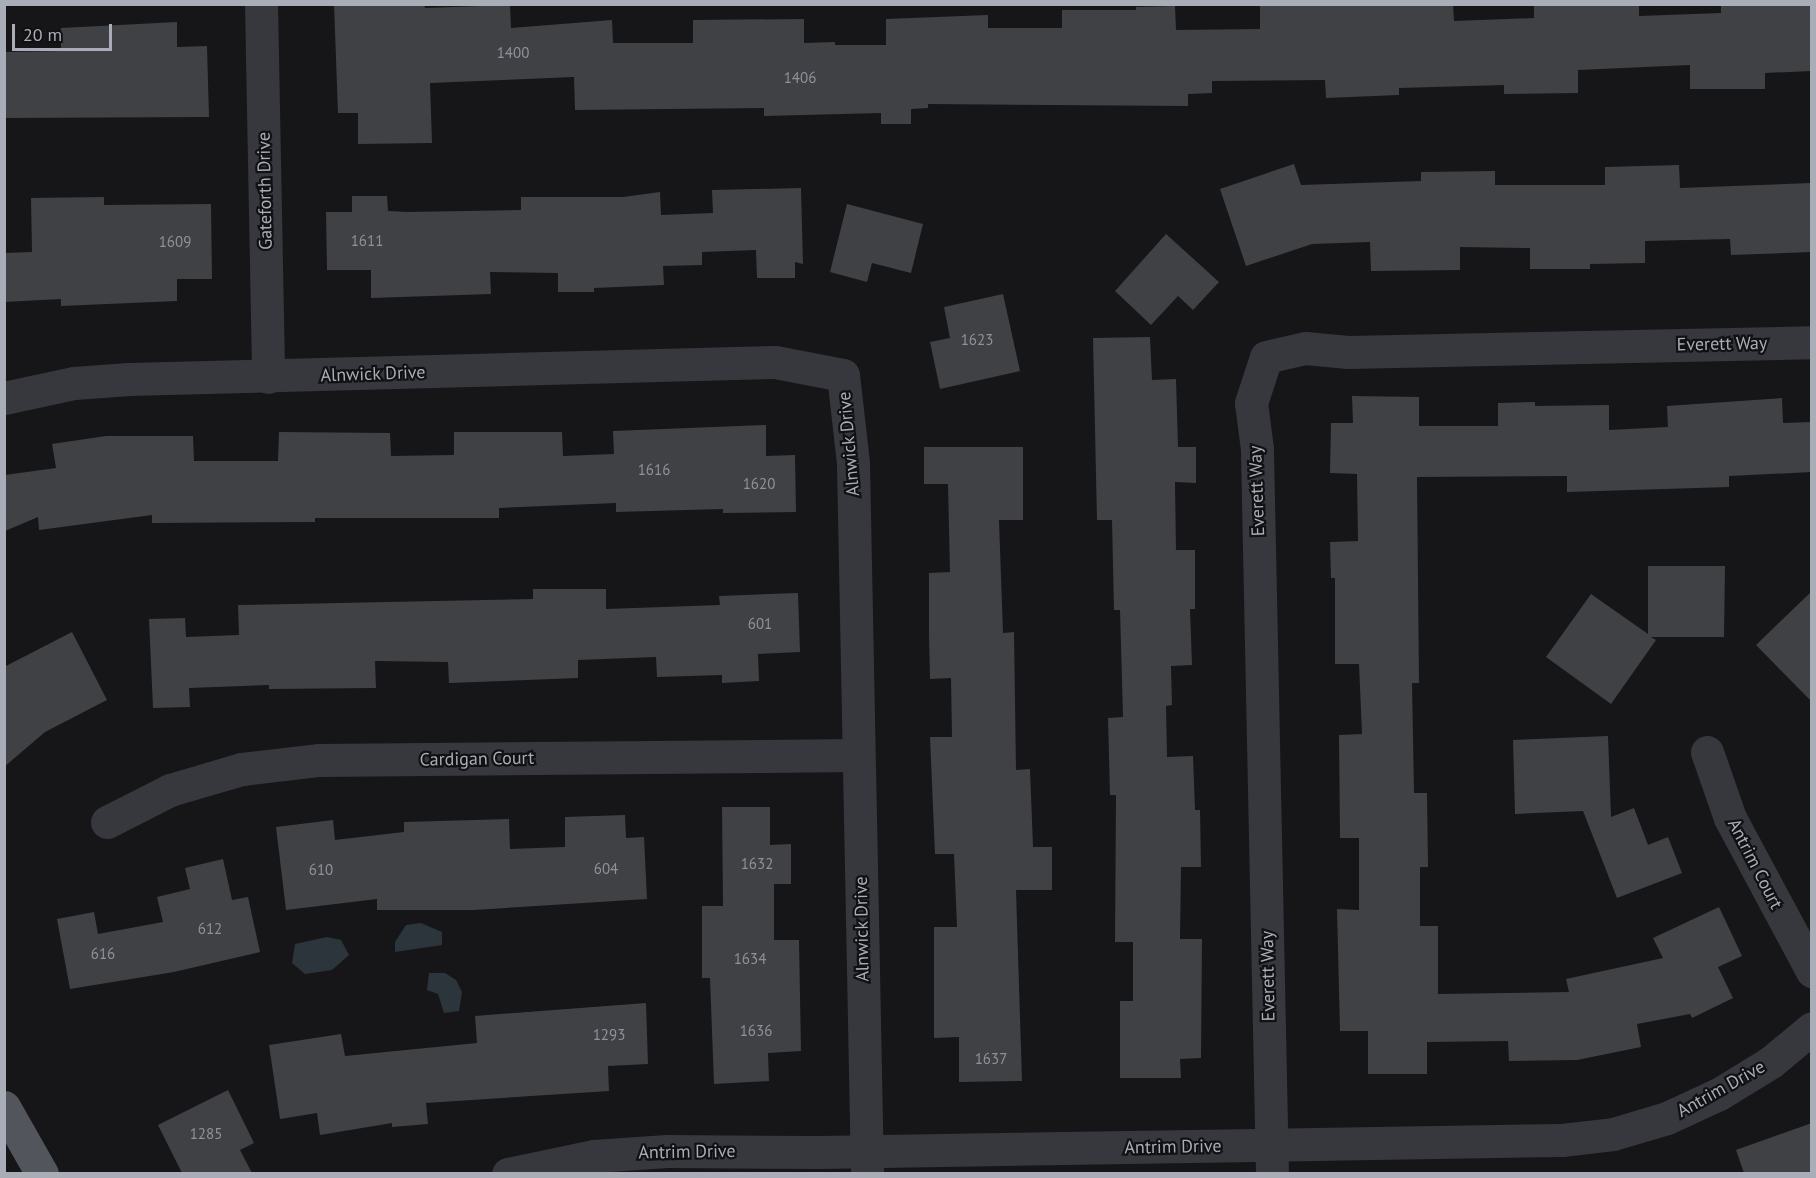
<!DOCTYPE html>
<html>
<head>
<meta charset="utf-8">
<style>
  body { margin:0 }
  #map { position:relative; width:1816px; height:1178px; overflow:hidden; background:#161618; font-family:"PT Sans",sans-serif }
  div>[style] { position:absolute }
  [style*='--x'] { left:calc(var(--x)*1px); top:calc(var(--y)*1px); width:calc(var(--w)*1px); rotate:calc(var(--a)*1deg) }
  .water>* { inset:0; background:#2c353c }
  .building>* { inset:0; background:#404145 }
  .minor>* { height:33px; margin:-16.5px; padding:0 16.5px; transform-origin:16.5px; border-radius:16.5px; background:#37383d }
  .major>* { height:33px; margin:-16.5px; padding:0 16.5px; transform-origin:16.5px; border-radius:16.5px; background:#53555c }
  span { translate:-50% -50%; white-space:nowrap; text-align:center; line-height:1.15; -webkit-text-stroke:4.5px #111113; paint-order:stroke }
  .number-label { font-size:15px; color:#8e929b }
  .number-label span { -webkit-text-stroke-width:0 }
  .street-label { font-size:18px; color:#a8adb8 }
  .frame { position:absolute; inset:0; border:6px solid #a8adb8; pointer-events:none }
  .scale { position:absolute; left:12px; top:24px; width:100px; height:27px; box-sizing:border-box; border:3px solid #a8adb8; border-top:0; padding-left:8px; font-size:18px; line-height:21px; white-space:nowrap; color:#a8adb8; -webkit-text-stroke:4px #111113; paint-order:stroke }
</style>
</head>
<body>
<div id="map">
  <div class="water">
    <div style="clip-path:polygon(421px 923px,442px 932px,442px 945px,395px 952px,395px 942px,406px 925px)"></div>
    <div style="clip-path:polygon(327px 937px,341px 940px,349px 955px,332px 970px,305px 974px,292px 963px,295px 944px)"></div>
    <div style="clip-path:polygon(429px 973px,445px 973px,456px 980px,462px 992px,459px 1011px,444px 1013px,438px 994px,427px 990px)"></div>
  </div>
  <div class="building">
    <div style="clip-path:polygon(334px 4px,424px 4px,425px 8px,510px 5px,511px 28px,612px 20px,613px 43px,693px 43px,693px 20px,804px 19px,804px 43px,835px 42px,835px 45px,886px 45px,886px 19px,988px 15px,988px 28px,1062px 28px,1062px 10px,1136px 10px,1136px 7px,1175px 6px,1176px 30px,1260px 29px,1260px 5px,1453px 4px,1454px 21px,1534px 18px,1534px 4px,1639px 4px,1639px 16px,1721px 13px,1721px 4px,1812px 4px,1812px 71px,1765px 73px,1765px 89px,1690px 89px,1690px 65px,1578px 70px,1578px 93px,1504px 94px,1504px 85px,1399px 88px,1399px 95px,1326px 98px,1325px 80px,1212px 81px,1212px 93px,1188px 94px,1188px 106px,928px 104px,928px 108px,911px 109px,911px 124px,881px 124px,881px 113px,764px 116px,764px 108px,575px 110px,574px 77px,430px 83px,432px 143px,358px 144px,358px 113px,338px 113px)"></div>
    <div style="clip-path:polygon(177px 22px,177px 47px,207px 46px,209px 117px,4px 118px,4px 52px,61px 51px,61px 28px)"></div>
    <div style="clip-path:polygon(1294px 164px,1301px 185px,1421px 181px,1421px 172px,1495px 171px,1495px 185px,1605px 185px,1605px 167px,1679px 165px,1680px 188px,1812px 183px,1812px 252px,1731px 255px,1730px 239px,1645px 241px,1645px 263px,1590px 264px,1590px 269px,1530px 269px,1530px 248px,1460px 247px,1460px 270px,1371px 271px,1370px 242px,1312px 244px,1246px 266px,1220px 189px)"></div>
    <div style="clip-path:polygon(801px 188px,803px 264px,795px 262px,795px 278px,757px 278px,756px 250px,702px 252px,702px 265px,663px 266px,664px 285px,594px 288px,594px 292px,558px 292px,558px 273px,490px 272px,491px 294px,371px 298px,371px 270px,327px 270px,326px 212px,352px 212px,352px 196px,387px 196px,388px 211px,407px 212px,521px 210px,521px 197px,623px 197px,660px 192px,661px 215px,713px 213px,712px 190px)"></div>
    <div style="clip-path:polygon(104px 197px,104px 205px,211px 204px,212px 279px,177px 279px,177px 301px,61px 306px,61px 299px,4px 302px,4px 253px,32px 252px,31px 198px)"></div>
    <div style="clip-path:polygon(847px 204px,923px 224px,911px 273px,872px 263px,867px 282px,830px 272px)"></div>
    <div style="clip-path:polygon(1166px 234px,1219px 282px,1193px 310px,1178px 296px,1151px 325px,1115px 291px)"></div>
    <div style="clip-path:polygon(1003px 294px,1020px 371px,940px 389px,930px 342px,950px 338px,944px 307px)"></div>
    <div style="clip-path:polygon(1150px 337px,1152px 380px,1176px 379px,1178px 447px,1196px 447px,1196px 483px,1175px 482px,1176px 550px,1195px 550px,1195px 609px,1190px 609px,1192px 665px,1171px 666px,1172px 705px,1166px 706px,1167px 757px,1193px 756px,1195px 810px,1200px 810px,1201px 867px,1181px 867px,1180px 939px,1202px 939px,1201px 1058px,1180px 1059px,1181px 1078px,1120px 1078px,1120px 1001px,1133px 1001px,1133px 942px,1115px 942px,1116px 795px,1110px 795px,1108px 718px,1123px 717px,1120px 610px,1114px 610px,1112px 520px,1097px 520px,1093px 338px)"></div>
    <div style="clip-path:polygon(1352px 396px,1419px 397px,1419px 426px,1498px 426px,1498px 403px,1535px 402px,1535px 406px,1609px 405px,1609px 430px,1668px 427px,1667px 406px,1782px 398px,1783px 423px,1812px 422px,1812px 472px,1729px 476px,1729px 487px,1567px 492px,1567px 476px,1417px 477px,1419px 683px,1412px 683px,1414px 793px,1427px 793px,1428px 867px,1420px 867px,1420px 926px,1438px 926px,1438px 994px,1569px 992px,1566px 979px,1663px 958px,1653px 938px,1719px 907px,1742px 956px,1718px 967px,1733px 998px,1692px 1018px,1690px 1014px,1637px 1024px,1641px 1047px,1577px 1060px,1509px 1061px,1508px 1041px,1427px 1042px,1427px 1074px,1368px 1074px,1368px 1031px,1340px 1031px,1337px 909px,1359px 910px,1359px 838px,1340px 838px,1339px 735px,1362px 734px,1359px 664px,1335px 664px,1335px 578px,1331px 578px,1330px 542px,1358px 541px,1357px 474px,1330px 473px,1331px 423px,1353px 423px)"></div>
    <div style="clip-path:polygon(766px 425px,766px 456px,795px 455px,796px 512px,723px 513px,723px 509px,616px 512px,616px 503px,499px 508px,499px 518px,315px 518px,315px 522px,152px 523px,152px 515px,39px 530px,38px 517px,5px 531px,5px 475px,56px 468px,52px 444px,106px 436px,193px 436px,194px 461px,278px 461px,279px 432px,390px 433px,391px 456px,454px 455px,454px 432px,562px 432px,563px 456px,614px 454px,613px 431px)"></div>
    <div style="clip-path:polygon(924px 447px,1023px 447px,1023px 520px,999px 520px,1003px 633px,1014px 632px,1016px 770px,1030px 769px,1033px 847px,1052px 847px,1052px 890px,1016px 890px,1022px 1081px,959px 1082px,959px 1037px,934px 1038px,934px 927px,957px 927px,954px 854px,935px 854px,930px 737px,952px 737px,951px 678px,930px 679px,929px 636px,929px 573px,950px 572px,948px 484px,924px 484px)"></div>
    <div style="clip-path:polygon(1648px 566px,1725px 566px,1724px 637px,1651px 637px,1656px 640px,1611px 704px,1546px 657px,1591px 594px,1648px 634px)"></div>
    <div style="clip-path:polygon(533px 589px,606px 589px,606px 609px,720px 605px,719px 596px,798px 593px,800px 652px,758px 654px,759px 681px,722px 683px,722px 675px,657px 677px,656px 657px,578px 660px,578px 678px,449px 683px,448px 662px,375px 661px,376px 688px,269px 689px,269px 685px,189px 688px,190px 707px,153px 708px,149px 619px,185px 618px,186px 637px,239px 635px,238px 605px,533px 599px)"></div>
    <div style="clip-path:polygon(1812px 591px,1812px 702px,1756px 645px)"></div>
    <div style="clip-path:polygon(72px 632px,107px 700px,45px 732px,4px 767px,4px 667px)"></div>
    <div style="clip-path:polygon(1608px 736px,1611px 817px,1634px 808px,1648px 845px,1668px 837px,1682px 873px,1617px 898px,1583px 811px,1515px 814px,1513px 740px)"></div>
    <div style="clip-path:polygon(722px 807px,770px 807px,770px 845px,791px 844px,791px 884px,774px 884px,774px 940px,799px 940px,801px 1051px,768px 1053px,769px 1081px,714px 1084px,710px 978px,702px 978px,702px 906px,723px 906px)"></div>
    <div style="clip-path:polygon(625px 815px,626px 838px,644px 837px,647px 899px,474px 910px,377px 910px,377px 899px,286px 910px,276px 827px,333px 820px,335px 840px,404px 832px,404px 822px,509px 819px,510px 849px,565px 847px,565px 817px)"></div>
    <div style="clip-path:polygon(223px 859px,232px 900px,248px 897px,260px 952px,174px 972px,70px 989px,57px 919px,94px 912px,98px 934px,163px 922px,157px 897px,190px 889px,185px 868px)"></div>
    <div style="clip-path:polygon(646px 1003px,648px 1064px,608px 1066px,609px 1091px,426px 1103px,428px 1124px,392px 1127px,392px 1123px,320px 1135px,317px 1113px,280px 1119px,269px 1045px,341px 1034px,345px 1056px,477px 1043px,475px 1016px)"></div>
    <div style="clip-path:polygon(228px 1090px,254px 1143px,240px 1150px,252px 1173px,182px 1173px,158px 1125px)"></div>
    <div style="clip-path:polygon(1812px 1123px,1812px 1173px,1744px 1173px,1736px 1150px)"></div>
  </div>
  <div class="minor">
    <div style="--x:261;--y:4;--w:373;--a:88.9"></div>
    <div style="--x:4;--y:398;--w:72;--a:-12.1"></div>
    <div style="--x:74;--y:383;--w:55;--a:-4.2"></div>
    <div style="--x:129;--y:379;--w:646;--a:-1.51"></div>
    <div style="--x:775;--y:362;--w:69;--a:10.8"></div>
    <div style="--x:843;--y:375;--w:89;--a:83.5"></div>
    <div style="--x:853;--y:463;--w:711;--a:88.87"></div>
    <div style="--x:1707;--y:752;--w:70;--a:70.8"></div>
    <div style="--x:1730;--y:818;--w:174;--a:61.8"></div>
    <div style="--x:107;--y:822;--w:71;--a:-26.9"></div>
    <div style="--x:170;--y:790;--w:75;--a:-16.3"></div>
    <div style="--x:242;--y:769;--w:78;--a:-6.7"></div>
    <div style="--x:319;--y:760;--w:539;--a:-0.53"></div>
    <div style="--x:508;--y:1174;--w:88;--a:-11.8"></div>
    <div style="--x:594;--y:1156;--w:73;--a:-3.9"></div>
    <div style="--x:667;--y:1151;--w:153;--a:0.4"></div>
    <div style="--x:820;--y:1152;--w:742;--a:-0.93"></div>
    <div style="--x:1562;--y:1140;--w:51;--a:-6.7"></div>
    <div style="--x:1613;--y:1134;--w:56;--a:-16.5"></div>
    <div style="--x:1667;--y:1118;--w:57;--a:-24.8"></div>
    <div style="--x:1719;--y:1094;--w:61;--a:-31.6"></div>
    <div style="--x:1771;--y:1062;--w:53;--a:-39.7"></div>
    <div style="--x:1272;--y:1174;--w:725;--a:-91.19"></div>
    <div style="--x:1257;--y:449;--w:46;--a:-97.4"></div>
    <div style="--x:1251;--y:403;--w:48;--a:-71.9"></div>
    <div style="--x:1266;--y:357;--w:40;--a:-13"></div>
    <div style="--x:1305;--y:348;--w:43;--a:5.3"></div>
    <div style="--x:1348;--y:352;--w:464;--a:-1.2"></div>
  </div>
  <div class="major">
    <div style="--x:4;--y:1107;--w:77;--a:60.4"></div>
  </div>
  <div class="number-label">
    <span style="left:513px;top:53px">1400</span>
    <span style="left:800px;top:78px">1406</span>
    <span style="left:367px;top:241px">1611</span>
    <span style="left:175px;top:242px">1609</span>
    <span style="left:977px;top:340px">1623</span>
    <span style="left:654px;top:470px">1616</span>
    <span style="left:759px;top:484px">1620</span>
    <span style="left:760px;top:624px">601</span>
    <span style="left:757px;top:864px">1632</span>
    <span style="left:606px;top:869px">604</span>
    <span style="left:321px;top:870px">610</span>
    <span style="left:210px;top:929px">612</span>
    <span style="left:103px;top:954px">616</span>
    <span style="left:750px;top:959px">1634</span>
    <span style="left:756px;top:1031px">1636</span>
    <span style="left:609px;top:1035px">1293</span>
    <span style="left:991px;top:1059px">1637</span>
    <span style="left:206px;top:1134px">1285</span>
  </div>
  <div class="street-label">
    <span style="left:265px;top:191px;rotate:-91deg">Gateforth Drive</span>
    <span style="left:1722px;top:344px;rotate:-1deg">Everett Way</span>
    <span style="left:373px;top:374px;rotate:-2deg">Alnwick Drive</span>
    <span style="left:849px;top:444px;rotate:-95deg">Alnwick Drive</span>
    <span style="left:1257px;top:491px;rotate:-92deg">Everett Way</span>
    <span style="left:477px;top:759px;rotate:-1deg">Cardigan Court</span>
    <span style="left:1755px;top:864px;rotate:63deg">Antrim Court</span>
    <span style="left:862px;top:929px;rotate:-91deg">Alnwick Drive</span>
    <span style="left:1268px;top:976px;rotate:-91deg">Everett Way</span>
    <span style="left:1721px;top:1089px;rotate:-29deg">Antrim Drive</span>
    <span style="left:1173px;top:1147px;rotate:-1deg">Antrim Drive</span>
    <span style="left:687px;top:1152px;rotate:-1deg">Antrim Drive</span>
  </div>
  <div class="frame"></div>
  <div class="scale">20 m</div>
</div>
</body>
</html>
